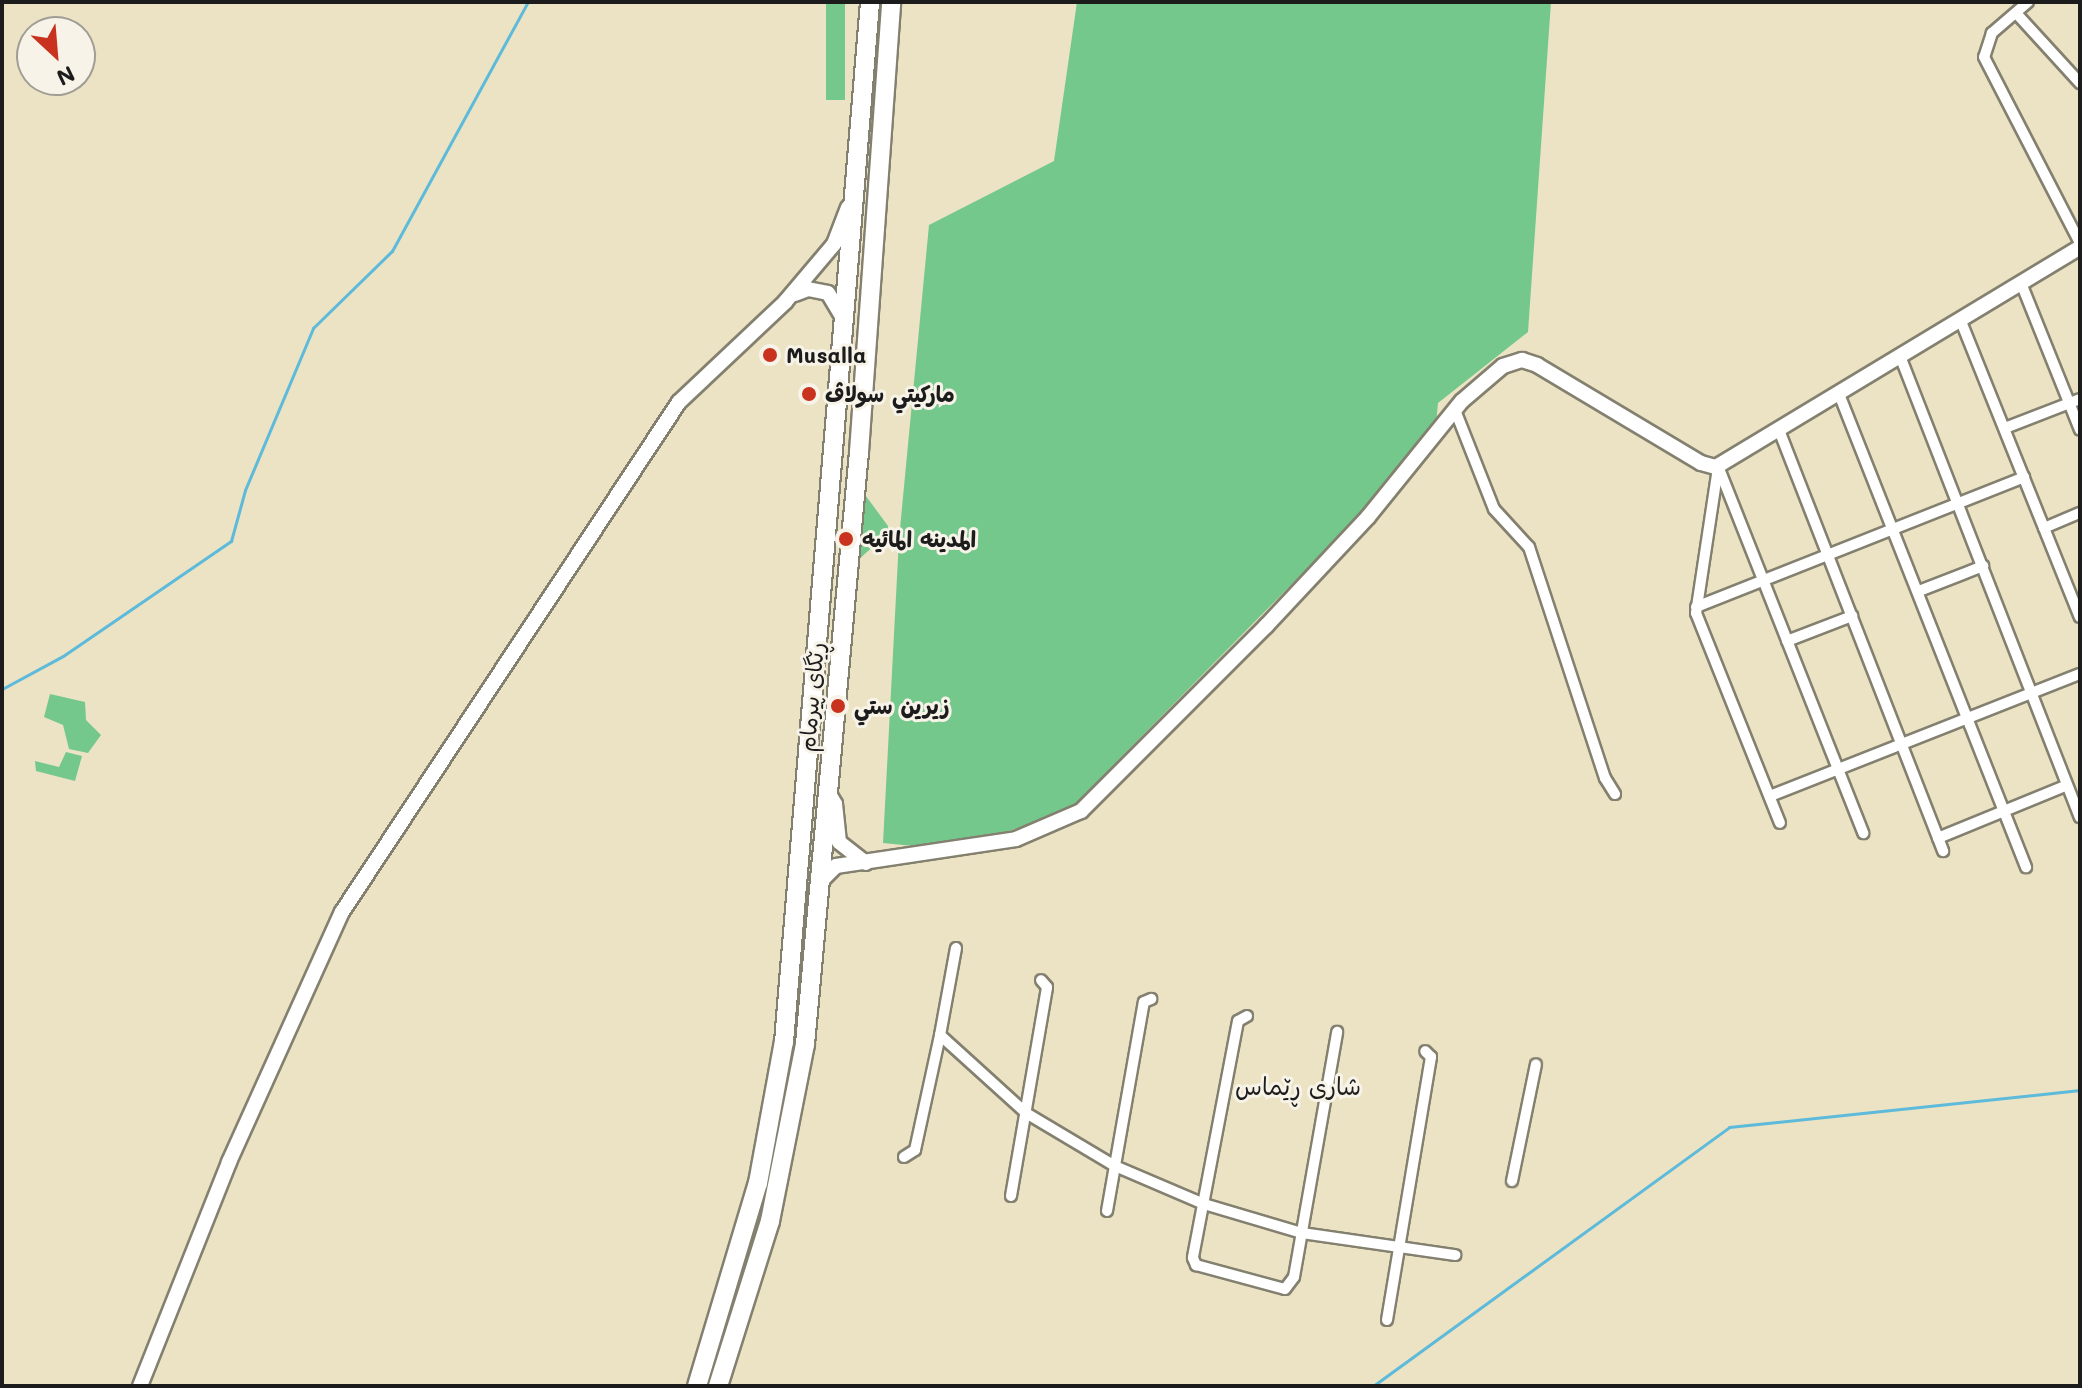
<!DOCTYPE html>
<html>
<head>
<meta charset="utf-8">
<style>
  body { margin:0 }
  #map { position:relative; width:2082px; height:1388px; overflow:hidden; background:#ebe3c3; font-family:Mali,"Playpen Sans Arabic",sans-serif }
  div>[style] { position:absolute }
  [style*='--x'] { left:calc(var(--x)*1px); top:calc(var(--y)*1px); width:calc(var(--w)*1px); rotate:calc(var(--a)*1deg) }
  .green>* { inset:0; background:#75c88b; transform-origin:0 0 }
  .stream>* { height:3px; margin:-1.5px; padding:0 1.5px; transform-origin:1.5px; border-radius:1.5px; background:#5dbadb }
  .roads { filter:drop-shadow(2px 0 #848070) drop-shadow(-2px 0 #848070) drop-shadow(0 2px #848070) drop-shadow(0 -2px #848070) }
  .street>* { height:10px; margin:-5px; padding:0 5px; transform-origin:5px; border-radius:5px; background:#fff }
  .secondary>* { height:14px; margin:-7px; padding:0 7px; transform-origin:7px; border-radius:7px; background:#fff }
  .highway>* { height:18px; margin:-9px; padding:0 9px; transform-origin:9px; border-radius:9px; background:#fff }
  .dots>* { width:22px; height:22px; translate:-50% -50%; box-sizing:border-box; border:4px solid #f7f3e8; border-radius:50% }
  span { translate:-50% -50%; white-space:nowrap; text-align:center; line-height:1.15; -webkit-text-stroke:6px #f7f3e8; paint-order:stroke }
  .poi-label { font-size:22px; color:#1c1c1c; font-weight:700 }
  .left { translate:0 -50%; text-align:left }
  .street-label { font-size:22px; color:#1c1c1c }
  .neighbourhood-label { font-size:24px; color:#1c1c1c }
  .frame { position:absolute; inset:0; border:4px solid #1c1c1c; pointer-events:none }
  .north { position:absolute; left:16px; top:16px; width:80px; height:80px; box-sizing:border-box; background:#f7f3e8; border:2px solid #9f9d96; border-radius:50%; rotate:154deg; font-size:22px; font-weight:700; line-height:32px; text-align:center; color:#1c1c1c }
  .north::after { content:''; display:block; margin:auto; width:28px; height:36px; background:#c8321e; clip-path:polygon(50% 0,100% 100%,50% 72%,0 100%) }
</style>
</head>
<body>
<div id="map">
  <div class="green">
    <div style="left:826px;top:2px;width:19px;height:98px"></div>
    <div style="clip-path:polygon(1077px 2px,1551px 2px,1528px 332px,1438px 403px,1436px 424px,1370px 505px,1067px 812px,994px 836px,934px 848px,883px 843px,899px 539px,929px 225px,1054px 161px)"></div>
    <div style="clip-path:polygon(863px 492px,888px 526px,887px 534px,857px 561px)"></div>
    <div style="clip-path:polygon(50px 694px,85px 702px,86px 720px,101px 735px,88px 753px,69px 749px,63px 725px,44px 717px)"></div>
    <div style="clip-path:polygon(66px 752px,82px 756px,75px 781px,36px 771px,35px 761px,59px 767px)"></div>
  </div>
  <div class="stream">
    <div style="--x:2;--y:689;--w:69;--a:-28.4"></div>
    <div style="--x:63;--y:656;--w:204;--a:-34.4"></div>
    <div style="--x:231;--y:541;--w:53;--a:-74.6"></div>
    <div style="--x:245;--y:490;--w:176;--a:-67.2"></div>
    <div style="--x:313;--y:328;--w:110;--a:-44.3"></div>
    <div style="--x:392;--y:251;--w:284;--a:-61.4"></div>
    <div style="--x:1189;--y:1386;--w:27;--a:0"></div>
    <div style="--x:1373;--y:1386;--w:440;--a:-36"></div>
    <div style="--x:1729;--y:1127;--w:353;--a:-6"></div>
  </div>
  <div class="roads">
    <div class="street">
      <div style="--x:2028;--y:2;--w:48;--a:139.3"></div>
      <div style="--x:1992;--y:33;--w:25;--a:108"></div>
      <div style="--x:1984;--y:57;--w:209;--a:62.7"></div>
      <div style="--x:2016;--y:13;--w:95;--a:47.6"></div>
      <div style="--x:2021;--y:283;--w:158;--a:68.1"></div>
      <div style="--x:1960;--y:319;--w:321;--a:68.1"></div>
      <div style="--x:1900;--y:356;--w:495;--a:68.7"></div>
      <div style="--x:1839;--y:394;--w:509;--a:68.43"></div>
      <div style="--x:1455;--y:410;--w:106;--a:68.5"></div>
      <div style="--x:1494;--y:509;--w:52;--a:47.4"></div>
      <div style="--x:1529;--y:547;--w:243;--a:71.8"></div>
      <div style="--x:1605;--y:778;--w:19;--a:58"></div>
      <div style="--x:2005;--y:428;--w:80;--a:-21.1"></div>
      <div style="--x:1779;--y:430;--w:452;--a:68.7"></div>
      <div style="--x:1718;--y:466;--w:395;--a:68.4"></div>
      <div style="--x:1718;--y:468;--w:147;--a:98.6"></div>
      <div style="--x:1696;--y:613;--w:226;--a:68.2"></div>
      <div style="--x:2044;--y:528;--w:39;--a:-23"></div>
      <div style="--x:1919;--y:591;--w:69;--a:-21.3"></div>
      <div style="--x:1696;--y:607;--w:353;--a:-21.6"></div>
      <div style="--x:1787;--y:641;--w:70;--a:-21"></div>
      <div style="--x:1770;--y:796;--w:333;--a:-21.5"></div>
      <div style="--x:1938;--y:838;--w:139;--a:-22.3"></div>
      <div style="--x:956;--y:948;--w:88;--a:100.4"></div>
      <div style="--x:940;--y:1035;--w:116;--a:42.2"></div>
      <div style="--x:1026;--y:1113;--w:104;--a:30.8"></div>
      <div style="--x:1115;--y:1166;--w:97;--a:23.1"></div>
      <div style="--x:1204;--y:1204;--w:102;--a:16.5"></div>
      <div style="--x:1302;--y:1233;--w:155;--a:8.2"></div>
      <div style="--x:1247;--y:1016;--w:10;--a:151"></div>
      <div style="--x:1238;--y:1021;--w:241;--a:100.8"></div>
      <div style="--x:1193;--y:1258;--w:8;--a:67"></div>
      <div style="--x:1196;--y:1265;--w:92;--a:15.1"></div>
      <div style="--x:1285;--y:1289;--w:15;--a:-53"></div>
      <div style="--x:1294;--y:1277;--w:249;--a:-80"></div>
      <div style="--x:904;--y:1157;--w:13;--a:-32"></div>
      <div style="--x:915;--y:1150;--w:118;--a:-77.7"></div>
      <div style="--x:1512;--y:1181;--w:119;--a:-78.4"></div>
      <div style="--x:1011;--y:1196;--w:212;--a:-80.2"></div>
      <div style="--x:1047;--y:987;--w:9;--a:-131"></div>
      <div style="--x:1107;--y:1211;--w:212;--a:-80"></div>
      <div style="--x:1144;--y:1002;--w:8;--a:-23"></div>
      <div style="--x:1387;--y:1320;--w:267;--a:-80.5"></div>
      <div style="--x:1431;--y:1057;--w:8;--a:-135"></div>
    </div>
    <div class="secondary">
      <div style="--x:795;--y:294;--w:14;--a:-21"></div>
      <div style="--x:808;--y:289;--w:20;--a:11"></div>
      <div style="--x:828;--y:293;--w:27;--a:59"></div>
      <div style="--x:828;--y:792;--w:14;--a:60"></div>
      <div style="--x:835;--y:804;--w:38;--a:84"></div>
      <div style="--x:839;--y:842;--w:34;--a:38"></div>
      <div style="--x:819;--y:883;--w:24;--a:-45"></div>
      <div style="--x:836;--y:866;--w:182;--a:-8.5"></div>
      <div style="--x:1016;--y:839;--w:71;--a:-23.3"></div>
      <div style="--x:1081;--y:811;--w:262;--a:-45"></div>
      <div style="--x:1266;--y:626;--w:149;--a:-46.9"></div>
      <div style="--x:1368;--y:517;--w:149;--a:-51"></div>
      <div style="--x:1462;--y:401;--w:54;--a:-40.5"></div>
      <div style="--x:1503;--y:366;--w:20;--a:-18"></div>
      <div style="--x:1522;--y:360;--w:16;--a:18"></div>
      <div style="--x:1537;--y:365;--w:191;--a:30.9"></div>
      <div style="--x:1701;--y:463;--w:16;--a:15"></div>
      <div style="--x:1716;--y:467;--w:425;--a:-31.1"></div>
      <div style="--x:140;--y:1386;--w:241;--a:-68.3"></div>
      <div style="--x:229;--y:1162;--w:274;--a:-65.7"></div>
      <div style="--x:342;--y:912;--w:611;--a:-56.54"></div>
      <div style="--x:679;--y:402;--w:146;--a:-43.3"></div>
      <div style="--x:785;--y:302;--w:76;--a:-49.8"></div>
      <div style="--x:834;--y:244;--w:39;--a:-69"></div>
    </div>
    <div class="highway">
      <div style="--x:697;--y:1386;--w:212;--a:-73.3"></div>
      <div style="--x:758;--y:1183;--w:143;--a:-79.6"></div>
      <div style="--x:784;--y:1042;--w:1044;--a:-85.27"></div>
      <div style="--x:718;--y:1386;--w:173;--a:-72.5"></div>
      <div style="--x:770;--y:1221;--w:180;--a:-78.8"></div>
      <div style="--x:805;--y:1044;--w:594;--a:-84.79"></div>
      <div style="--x:859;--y:452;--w:451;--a:-85.9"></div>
    </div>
  </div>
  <div class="dots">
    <div style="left:770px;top:355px;background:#c8321e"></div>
    <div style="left:809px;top:394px;background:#c8321e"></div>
    <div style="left:846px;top:539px;background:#c8321e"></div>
    <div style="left:838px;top:706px;background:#c8321e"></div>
  </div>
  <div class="poi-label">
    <span class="left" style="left:786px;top:355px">Musalla</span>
    <span class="left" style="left:825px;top:394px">ماركيتي سولاڤ</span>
    <span class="left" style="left:862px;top:539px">المدينه المائيه</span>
    <span class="left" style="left:854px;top:706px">زيرين ستي</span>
  </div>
  <div class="street-label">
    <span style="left:811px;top:697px;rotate:-85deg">ڕێگای پیرمام</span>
  </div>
  <div class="neighbourhood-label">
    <span style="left:1298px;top:1086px">شاری ڕێماس</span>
  </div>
  <div class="frame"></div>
  <div class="north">N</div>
</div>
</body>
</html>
